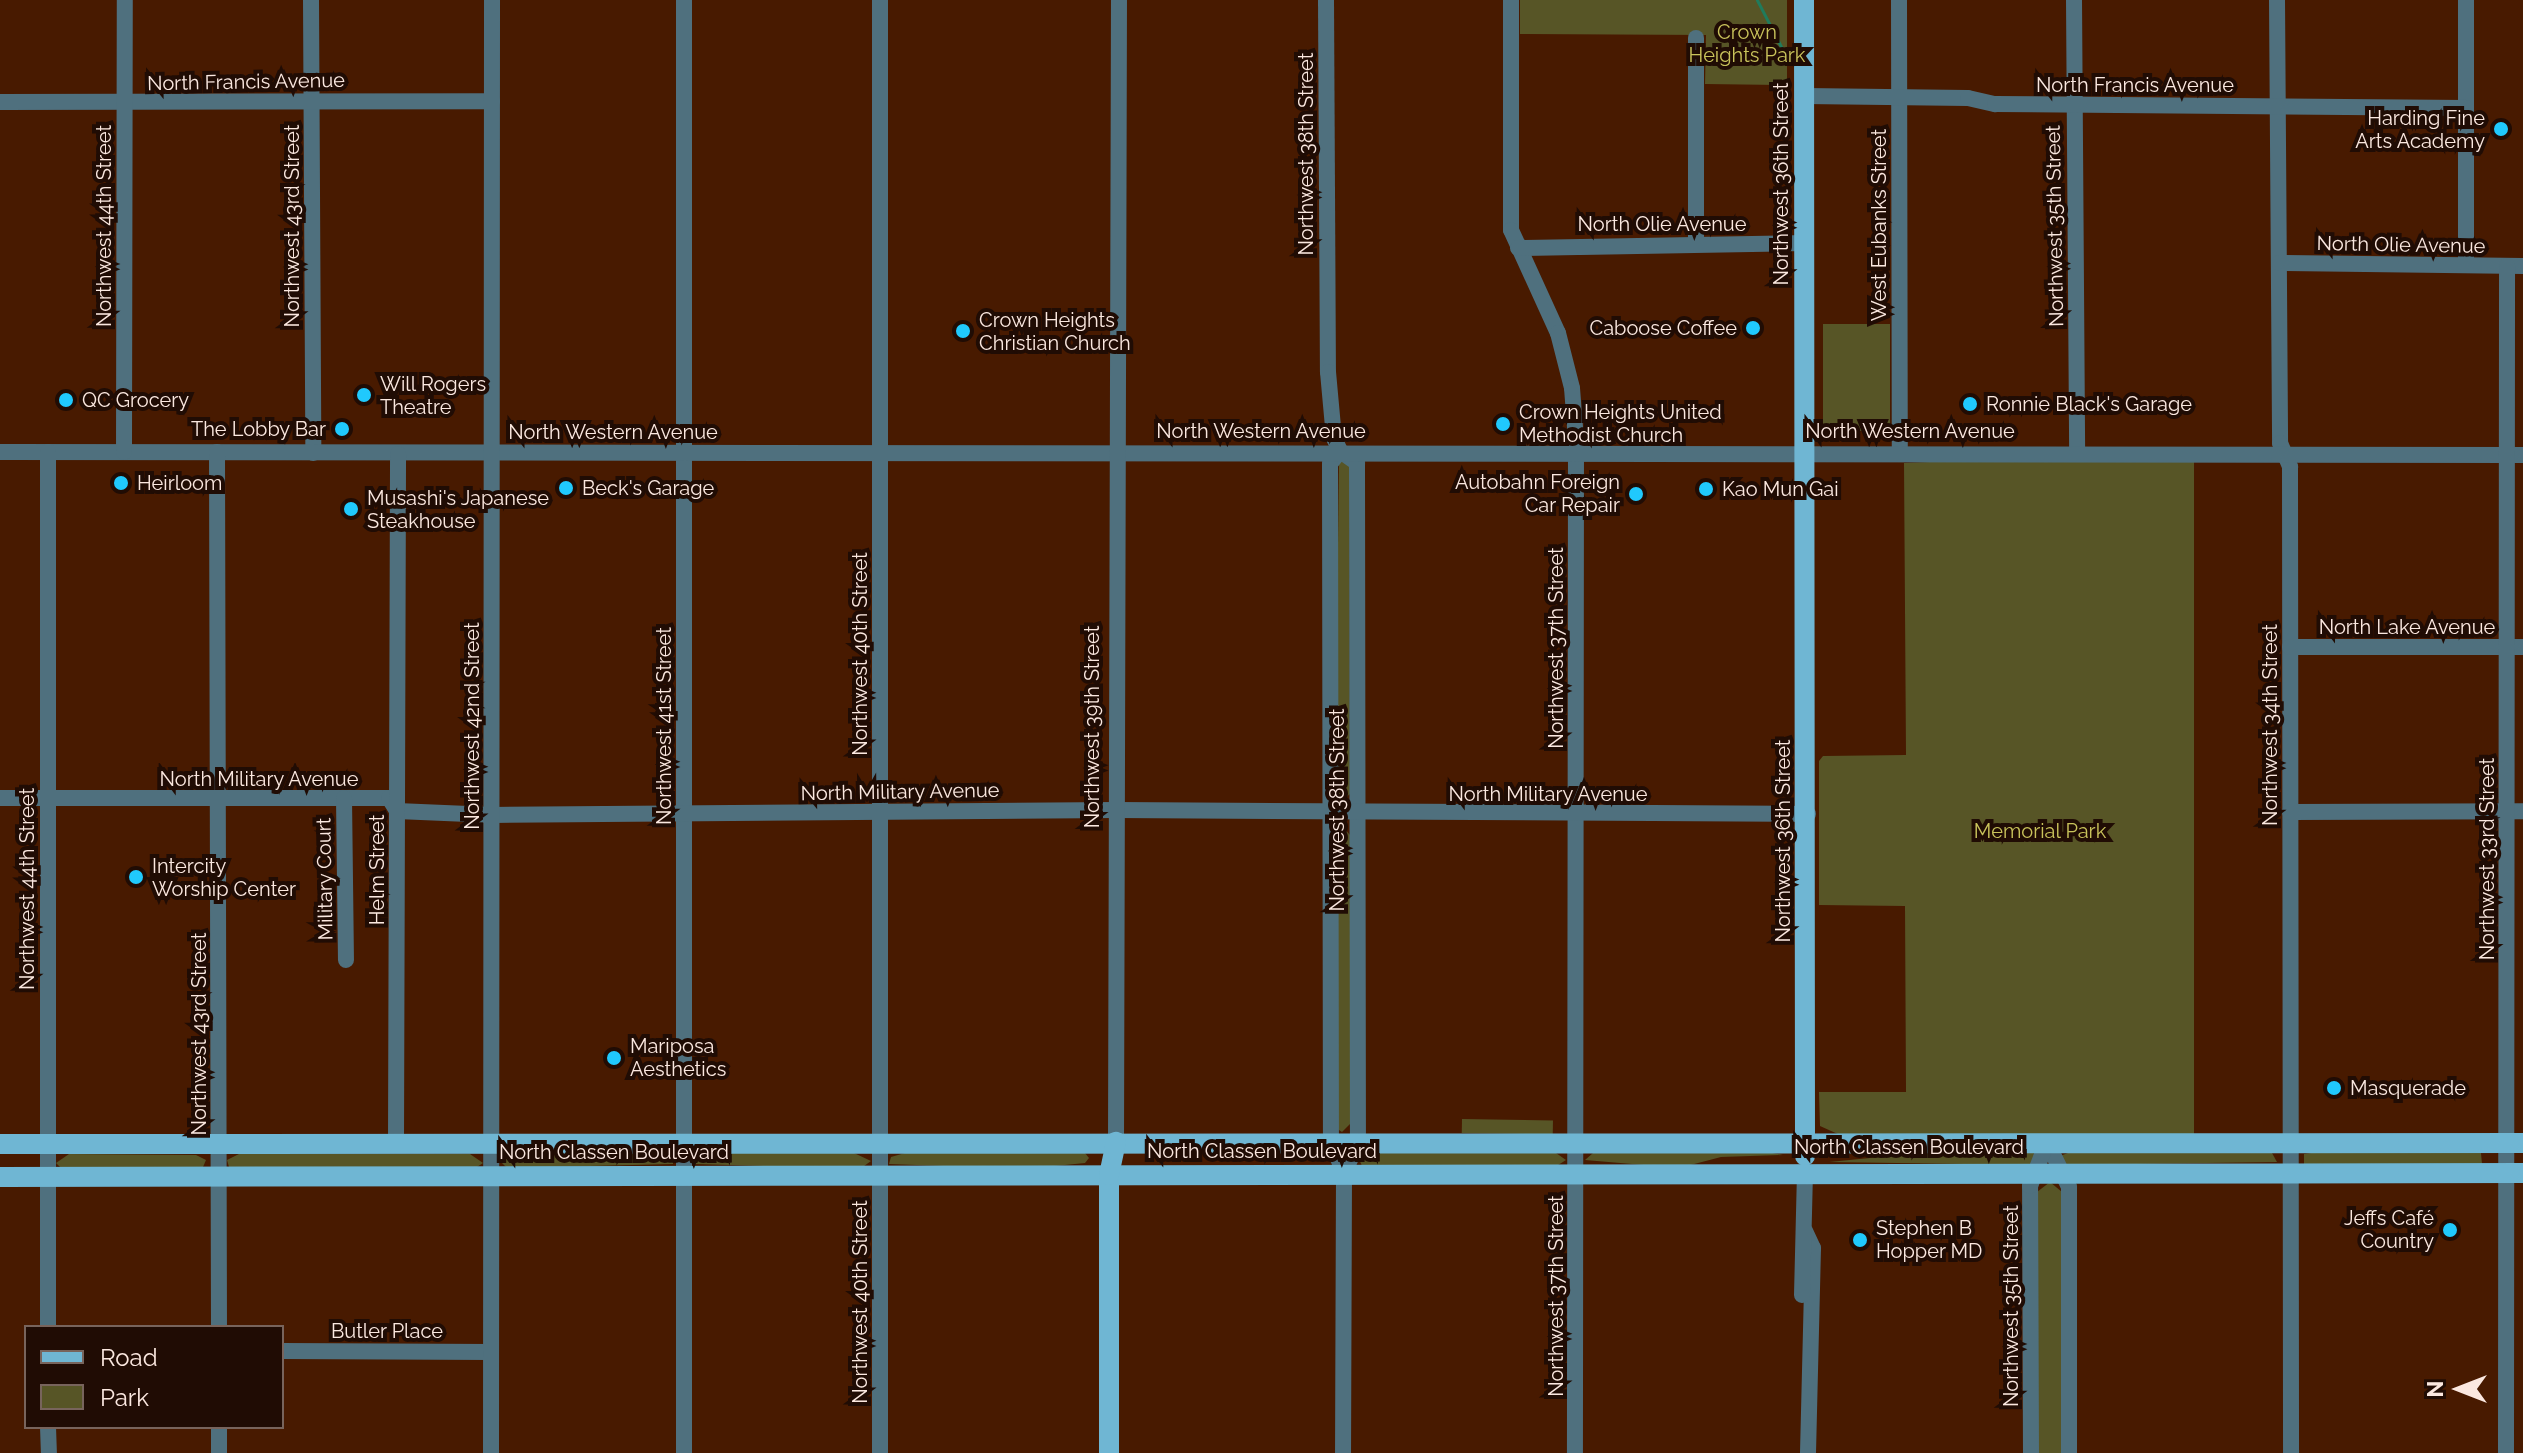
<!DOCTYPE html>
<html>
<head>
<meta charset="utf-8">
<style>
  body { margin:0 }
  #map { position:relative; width:2523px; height:1453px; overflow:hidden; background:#481a00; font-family:Raleway,sans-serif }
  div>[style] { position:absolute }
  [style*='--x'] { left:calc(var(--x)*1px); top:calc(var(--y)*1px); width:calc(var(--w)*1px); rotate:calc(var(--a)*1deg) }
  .green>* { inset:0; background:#575526; transform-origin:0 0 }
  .stream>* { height:3px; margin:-1.5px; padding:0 1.5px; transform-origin:1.5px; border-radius:1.5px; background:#207b5c }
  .minor>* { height:16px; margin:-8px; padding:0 8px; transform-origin:8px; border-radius:8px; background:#4f707e }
  .major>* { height:20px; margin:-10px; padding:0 10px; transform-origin:10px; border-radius:10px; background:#6fb6d3 }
  .dots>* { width:22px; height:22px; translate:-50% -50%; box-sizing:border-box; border:4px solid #200c04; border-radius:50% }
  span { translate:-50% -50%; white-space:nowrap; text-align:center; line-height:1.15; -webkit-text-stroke:8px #200c04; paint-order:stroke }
  .park-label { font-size:20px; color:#c9c35b }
  .street-label { font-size:20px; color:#fbe8e0 }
  .poi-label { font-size:20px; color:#fbe8e0 }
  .right { translate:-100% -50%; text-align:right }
  .left { translate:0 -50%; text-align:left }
  .legend { position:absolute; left:24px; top:1325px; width:260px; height:104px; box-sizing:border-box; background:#200c04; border:2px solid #78645c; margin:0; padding:10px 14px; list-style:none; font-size:24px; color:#fbe8e0 }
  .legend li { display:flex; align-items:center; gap:16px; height:40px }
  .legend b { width:40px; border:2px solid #78645c }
  .north { position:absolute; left:2419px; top:1349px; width:80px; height:80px; -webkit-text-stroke:6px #200c04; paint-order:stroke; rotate:270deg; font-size:22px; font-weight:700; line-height:32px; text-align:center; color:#fbe8e0 }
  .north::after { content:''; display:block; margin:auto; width:28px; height:36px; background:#fbe8e0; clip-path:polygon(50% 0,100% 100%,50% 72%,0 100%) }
</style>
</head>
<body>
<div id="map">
  <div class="green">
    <div style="clip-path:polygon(1520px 0,1787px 0,1787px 85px,1705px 84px,1706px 35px,1520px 34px)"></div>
    <div style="left:1823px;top:324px;width:67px;height:107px"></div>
    <div style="clip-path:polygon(1981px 460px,2194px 461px,2194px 1134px,1840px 1135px,1820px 1126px,1819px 1092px,1906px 1092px,1905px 906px,1819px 905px,1819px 761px,1823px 756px,1906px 755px,1904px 463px)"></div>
    <div style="clip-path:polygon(1339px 461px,1349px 464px,1350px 794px,1343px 800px,1335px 796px)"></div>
    <div style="clip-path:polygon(1343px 827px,1350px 835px,1350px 1124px,1342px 1132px,1336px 1128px,1335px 832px)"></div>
    <div style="left:1462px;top:1119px;width:91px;height:14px;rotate:1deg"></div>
    <div style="clip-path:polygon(1762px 1151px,1783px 1155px,1721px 1157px,1679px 1168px,1585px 1160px,1593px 1153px)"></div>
    <div style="clip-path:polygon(660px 1153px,673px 1158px,673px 1164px,507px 1168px,501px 1162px,514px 1154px)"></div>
    <div style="clip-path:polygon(708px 1153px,854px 1153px,871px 1161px,860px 1169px,694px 1164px)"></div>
    <div style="clip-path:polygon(905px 1153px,1085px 1153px,1089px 1158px,1085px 1163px,1025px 1169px,889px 1164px,891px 1157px)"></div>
    <div style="clip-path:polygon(1369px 1153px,1556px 1153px,1566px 1160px,1555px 1167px,1362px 1166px,1358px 1157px)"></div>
    <div style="clip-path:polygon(1921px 1153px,2033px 1153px,2037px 1154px,2030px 1165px,1829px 1162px)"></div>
    <div style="clip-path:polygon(2068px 1153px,2272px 1153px,2277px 1162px,2067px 1165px,2060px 1156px)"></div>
    <div style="clip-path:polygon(2481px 1153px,2482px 1164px,2304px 1164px,2304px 1154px,2311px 1153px)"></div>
    <div style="clip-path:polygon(69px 1154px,196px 1155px,206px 1160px,203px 1167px,61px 1168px,56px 1163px)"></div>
    <div style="clip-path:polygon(239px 1154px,470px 1154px,483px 1163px,477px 1167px,229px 1167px,227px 1160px)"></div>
    <div style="clip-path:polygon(2050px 1182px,2062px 1192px,2063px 1453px,2037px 1453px,2037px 1192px)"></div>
  </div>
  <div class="stream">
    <div style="--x:1757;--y:0;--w:68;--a:62.7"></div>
  </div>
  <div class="minor">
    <div style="--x:311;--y:0;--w:453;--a:89.7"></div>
    <div style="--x:684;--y:0;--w:1453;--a:90"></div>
    <div style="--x:1326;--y:0;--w:372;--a:89.7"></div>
    <div style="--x:1328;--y:372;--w:66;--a:84.8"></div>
    <div style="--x:1334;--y:438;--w:14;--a:65"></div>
    <div style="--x:1340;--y:451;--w:21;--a:35"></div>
    <div style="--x:1357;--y:463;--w:678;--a:89.92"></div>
    <div style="--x:1358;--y:1141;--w:36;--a:113"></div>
    <div style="--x:1344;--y:1174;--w:279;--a:90.2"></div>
    <div style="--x:1511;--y:0;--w:230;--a:90"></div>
    <div style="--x:1511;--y:230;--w:113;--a:65.5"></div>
    <div style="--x:1558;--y:333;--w:57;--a:75.7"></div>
    <div style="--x:1572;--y:388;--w:52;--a:85.6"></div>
    <div style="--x:1576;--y:440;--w:1013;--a:90.06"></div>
    <div style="--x:1899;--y:0;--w:451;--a:89.9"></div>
    <div style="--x:2074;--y:0;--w:452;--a:89.6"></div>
    <div style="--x:2277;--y:0;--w:443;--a:89.6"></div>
    <div style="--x:2280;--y:443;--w:26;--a:67"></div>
    <div style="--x:2290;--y:467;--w:986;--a:89.94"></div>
    <div style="--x:2466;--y:0;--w:265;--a:90"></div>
    <div style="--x:1696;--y:38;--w:206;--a:90"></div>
    <div style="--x:1805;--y:96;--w:163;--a:0.7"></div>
    <div style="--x:1968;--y:98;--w:28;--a:13"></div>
    <div style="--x:1995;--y:104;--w:471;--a:0.5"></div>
    <div style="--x:0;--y:102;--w:492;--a:-0.1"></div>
    <div style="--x:1518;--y:248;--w:288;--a:-1"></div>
    <div style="--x:2279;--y:263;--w:244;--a:0.7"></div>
    <div style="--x:1340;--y:451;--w:16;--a:128"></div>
    <div style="--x:1330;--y:464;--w:677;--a:89.92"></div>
    <div style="--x:1331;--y:1141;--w:35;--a:68"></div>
    <div style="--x:0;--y:452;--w:2523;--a:0.07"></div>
    <div style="--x:124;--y:452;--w:452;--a:-89.9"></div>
    <div style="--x:217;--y:452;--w:875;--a:89.87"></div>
    <div style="--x:2290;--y:647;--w:233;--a:0"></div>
    <div style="--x:0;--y:798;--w:389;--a:0"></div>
    <div style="--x:389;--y:798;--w:15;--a:58"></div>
    <div style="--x:397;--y:811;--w:95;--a:2.4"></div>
    <div style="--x:492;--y:815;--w:624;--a:-0.46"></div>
    <div style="--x:1116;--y:810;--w:692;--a:0.33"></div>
    <div style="--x:344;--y:798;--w:162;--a:89.3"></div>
    <div style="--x:2290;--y:812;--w:233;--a:-0.2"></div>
    <div style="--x:396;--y:1142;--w:688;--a:-89.83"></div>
    <div style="--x:1116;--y:1142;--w:1142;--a:-89.85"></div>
    <div style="--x:2047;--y:1142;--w:50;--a:63.9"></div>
    <div style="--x:2069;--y:1187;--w:266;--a:90"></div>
    <div style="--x:1805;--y:1231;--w:19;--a:65"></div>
    <div style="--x:1813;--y:1248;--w:205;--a:91.4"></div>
    <div style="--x:1802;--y:1295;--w:123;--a:-88.6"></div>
    <div style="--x:48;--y:1327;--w:875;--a:-90"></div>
    <div style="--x:282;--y:1351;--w:209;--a:0.3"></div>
    <div style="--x:48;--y:1427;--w:26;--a:88"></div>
    <div style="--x:219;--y:1427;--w:26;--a:90"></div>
    <div style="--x:491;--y:1453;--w:1453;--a:-89.96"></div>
    <div style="--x:880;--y:1453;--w:1453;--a:-90"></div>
    <div style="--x:2031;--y:1453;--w:267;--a:-90.2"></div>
    <div style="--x:2030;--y:1186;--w:47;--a:-68.9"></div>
    <div style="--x:2506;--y:1453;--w:1187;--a:-89.95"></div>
  </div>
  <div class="major">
    <div style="--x:1804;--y:0;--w:1156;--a:89.95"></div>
    <div style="--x:0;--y:1144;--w:2523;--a:-0.02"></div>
    <div style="--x:0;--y:1177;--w:2523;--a:-0.09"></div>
    <div style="--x:1109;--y:1453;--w:278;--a:-90"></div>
    <div style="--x:1109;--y:1175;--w:34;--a:-78"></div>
  </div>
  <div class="dots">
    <div style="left:2501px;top:129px;background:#20c9fd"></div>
    <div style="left:1753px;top:328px;background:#20c9fd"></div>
    <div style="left:963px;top:331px;background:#20c9fd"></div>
    <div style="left:364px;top:395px;background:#20c9fd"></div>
    <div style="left:66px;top:400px;background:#20c9fd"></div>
    <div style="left:1970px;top:404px;background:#20c9fd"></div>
    <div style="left:1503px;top:424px;background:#20c9fd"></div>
    <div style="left:342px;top:429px;background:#20c9fd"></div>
    <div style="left:121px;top:483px;background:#20c9fd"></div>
    <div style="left:566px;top:488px;background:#20c9fd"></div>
    <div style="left:1706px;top:489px;background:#20c9fd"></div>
    <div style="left:1636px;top:494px;background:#20c9fd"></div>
    <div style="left:351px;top:509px;background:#20c9fd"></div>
    <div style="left:136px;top:877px;background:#20c9fd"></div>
    <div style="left:614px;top:1058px;background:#20c9fd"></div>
    <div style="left:2334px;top:1088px;background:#20c9fd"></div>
    <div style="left:2450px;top:1230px;background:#20c9fd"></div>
    <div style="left:1860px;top:1240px;background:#20c9fd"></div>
  </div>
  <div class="park-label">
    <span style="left:1747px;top:44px">Crown<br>Heights Park</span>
    <span style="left:2040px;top:831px">Memorial Park</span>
  </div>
  <div class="street-label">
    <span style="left:246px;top:82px;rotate:-1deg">North Francis Avenue</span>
    <span style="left:2135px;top:85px">North Francis Avenue</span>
    <span style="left:1306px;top:154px;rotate:-90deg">Northwest 38th Street</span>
    <span style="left:1781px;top:184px;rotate:-90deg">Northwest 36th Street</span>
    <span style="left:1662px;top:224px">North Olie Avenue</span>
    <span style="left:1879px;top:225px;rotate:-90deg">West Eubanks Street</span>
    <span style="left:104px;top:226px;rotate:-90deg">Northwest 44th Street</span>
    <span style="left:292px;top:226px;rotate:-90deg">Northwest 43rd Street</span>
    <span style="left:2055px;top:226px;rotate:-91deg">Northwest 35th Street</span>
    <span style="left:2401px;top:245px;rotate:1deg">North Olie Avenue</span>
    <span style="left:1261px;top:431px">North Western Avenue</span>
    <span style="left:1910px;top:431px">North Western Avenue</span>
    <span style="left:613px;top:432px">North Western Avenue</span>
    <span style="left:2407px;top:627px">North Lake Avenue</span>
    <span style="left:1556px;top:648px;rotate:-90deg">Northwest 37th Street</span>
    <span style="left:860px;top:654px;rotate:-90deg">Northwest 40th Street</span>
    <span style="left:2270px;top:725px;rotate:-90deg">Northwest 34th Street</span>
    <span style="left:472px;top:726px;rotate:-90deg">Northwest 42nd Street</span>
    <span style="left:664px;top:726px;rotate:-90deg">Northwest 41st Street</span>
    <span style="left:1092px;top:727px;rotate:-90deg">Northwest 39th Street</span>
    <span style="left:259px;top:779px">North Military Avenue</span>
    <span style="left:900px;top:792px;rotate:-1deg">North Military Avenue</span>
    <span style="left:1548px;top:794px">North Military Avenue</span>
    <span style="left:1337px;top:810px;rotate:-90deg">Northwest 38th Street</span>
    <span style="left:1783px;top:841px;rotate:-90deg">Northwest 36th Street</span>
    <span style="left:2487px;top:859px;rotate:-90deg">Northwest 33rd Street</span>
    <span style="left:377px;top:870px;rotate:-90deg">Helm Street</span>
    <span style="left:325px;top:879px;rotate:-91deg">Military Court</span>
    <span style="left:27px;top:889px;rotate:-90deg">Northwest 44th Street</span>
    <span style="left:199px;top:1034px;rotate:-90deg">Northwest 43rd Street</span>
    <span style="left:1909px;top:1147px">North Classen Boulevard</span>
    <span style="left:1262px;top:1151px">North Classen Boulevard</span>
    <span style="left:614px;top:1152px">North Classen Boulevard</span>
    <span style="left:1556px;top:1296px;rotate:-90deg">Northwest 37th Street</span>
    <span style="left:860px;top:1302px;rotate:-90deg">Northwest 40th Street</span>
    <span style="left:2011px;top:1306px;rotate:-90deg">Northwest 35th Street</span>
    <span style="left:387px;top:1331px">Butler Place</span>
  </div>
  <div class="poi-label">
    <span class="right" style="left:2485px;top:130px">Harding Fine<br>Arts Academy</span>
    <span class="left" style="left:979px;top:332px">Crown Heights<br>Christian Church</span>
    <span class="right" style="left:1737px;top:328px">Caboose Coffee</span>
    <span class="left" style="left:380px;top:396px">Will Rogers<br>Theatre</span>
    <span class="left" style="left:82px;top:400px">QC Grocery</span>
    <span class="left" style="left:1986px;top:404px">Ronnie Black's Garage</span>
    <span class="left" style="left:1519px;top:424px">Crown Heights United<br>Methodist Church</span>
    <span class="right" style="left:326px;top:429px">The Lobby Bar</span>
    <span class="right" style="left:1620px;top:494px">Autobahn Foreign<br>Car Repair</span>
    <span class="left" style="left:137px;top:483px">Heirloom</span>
    <span class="left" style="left:582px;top:488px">Beck's Garage</span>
    <span class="left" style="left:1722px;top:489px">Kao Mun Gai</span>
    <span class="left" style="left:367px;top:510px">Musashi's Japanese<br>Steakhouse</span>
    <span class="left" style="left:152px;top:878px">Intercity<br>Worship Center</span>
    <span class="left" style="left:630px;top:1058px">Mariposa<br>Aesthetics</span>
    <span class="left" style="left:2350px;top:1088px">Masquerade</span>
    <span class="right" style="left:2434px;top:1230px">Jeffs Café<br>Country</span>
    <span class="left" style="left:1876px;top:1240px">Stephen B<br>Hopper MD</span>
  </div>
  <ul class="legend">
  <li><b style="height:10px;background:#6fb6d3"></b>Road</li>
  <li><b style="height:22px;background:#575526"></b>Park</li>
  </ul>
  <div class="north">N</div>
</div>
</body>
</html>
